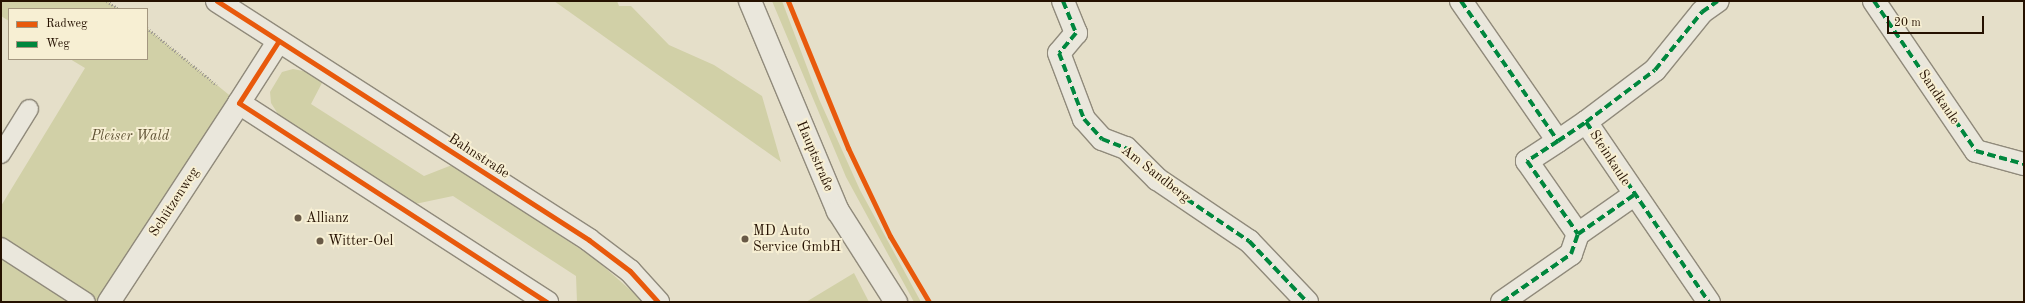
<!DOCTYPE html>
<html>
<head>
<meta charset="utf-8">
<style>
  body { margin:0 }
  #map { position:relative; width:2025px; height:303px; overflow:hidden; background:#e5dfc9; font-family:"Old Standard TT",serif }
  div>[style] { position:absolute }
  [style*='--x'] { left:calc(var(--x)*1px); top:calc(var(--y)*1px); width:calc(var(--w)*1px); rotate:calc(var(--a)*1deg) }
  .green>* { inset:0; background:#d1d0a7 }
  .path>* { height:2.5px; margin-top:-1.25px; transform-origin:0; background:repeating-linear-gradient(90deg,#a39e94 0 1px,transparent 0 3px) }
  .roads { filter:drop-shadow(1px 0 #908a7b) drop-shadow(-1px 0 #908a7b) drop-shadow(0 1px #908a7b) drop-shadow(0 -1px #908a7b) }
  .lane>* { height:18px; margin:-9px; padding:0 9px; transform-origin:9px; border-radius:9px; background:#eae7dc }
  .street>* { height:22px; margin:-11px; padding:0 11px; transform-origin:11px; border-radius:11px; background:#eae7dc }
  .secondary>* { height:22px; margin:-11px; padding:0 11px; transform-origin:11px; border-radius:11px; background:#eae7dc }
  .quiet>* { height:4px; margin-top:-2px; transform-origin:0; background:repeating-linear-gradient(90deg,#00873e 0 8px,transparent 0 12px) }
  .cycleway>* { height:5px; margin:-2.5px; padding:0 2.5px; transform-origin:2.5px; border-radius:2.5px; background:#e8590c }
  .dots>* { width:11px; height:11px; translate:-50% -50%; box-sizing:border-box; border:2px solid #f7efd3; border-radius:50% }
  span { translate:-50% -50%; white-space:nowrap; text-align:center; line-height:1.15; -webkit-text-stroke:4px #f7efd3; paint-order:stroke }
  .street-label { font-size:14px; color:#251100 }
  .park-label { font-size:14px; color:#5c4f31; font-style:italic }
  .poi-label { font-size:14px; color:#251100 }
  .left { translate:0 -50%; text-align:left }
  .frame { position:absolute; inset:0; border:2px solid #251100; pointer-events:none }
  .legend { position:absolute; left:8px; top:8px; width:140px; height:52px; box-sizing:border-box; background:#f7efd3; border:1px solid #a3967f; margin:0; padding:5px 7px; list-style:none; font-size:12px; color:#251100 }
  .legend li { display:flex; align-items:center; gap:8px; height:20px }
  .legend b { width:20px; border:1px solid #a3967f }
  .scale { position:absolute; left:1887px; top:16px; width:97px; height:18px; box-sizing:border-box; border:2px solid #251100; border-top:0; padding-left:5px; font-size:12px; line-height:14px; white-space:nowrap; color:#251100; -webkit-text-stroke:3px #f7efd3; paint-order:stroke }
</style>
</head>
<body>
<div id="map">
  <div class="green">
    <div style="clip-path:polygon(1px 1px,107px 1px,119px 9px,9px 9px,9px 21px,1px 16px)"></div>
    <div style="clip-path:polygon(554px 1px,617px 1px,619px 6px,631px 6px,669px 45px,714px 65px,762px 96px,781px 162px)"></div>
    <div style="clip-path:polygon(772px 1px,782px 1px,819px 99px,860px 190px,921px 302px,914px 302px,846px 177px)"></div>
    <div style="clip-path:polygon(147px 28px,239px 103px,109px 302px,1px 302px,1px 206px,85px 68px,70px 59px,147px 59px)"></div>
    <div style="clip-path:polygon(293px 69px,308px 72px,323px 81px,311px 104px,424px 176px,452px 165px,594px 258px,644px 302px,577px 302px,576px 276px,453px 196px,415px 204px,290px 123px,278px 114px,271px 103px,270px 92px,282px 72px)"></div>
    <div style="clip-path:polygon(854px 273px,869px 302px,806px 302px)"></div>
  </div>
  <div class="path">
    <div style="--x:107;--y:1;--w:14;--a:34"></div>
    <div style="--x:147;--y:28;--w:90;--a:39.2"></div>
  </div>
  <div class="roads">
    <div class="lane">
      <div style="--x:1;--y:154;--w:53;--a:-58.1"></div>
      <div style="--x:1;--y:247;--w:101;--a:32.9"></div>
    </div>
    <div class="street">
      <div style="--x:217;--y:1;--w:442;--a:32.7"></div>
      <div style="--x:589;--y:240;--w:51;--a:37.1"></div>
      <div style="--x:630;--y:271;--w:42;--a:47.9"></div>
      <div style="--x:1063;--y:1;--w:35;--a:68"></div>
      <div style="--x:1076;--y:33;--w:26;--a:130"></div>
      <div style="--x:1059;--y:53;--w:71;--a:69.3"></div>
      <div style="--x:1084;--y:119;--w:27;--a:48"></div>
      <div style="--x:1102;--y:139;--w:26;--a:21"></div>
      <div style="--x:1126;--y:148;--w:44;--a:45"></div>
      <div style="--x:1157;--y:179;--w:111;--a:34"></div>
      <div style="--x:1249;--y:241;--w:84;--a:46.4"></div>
      <div style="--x:1461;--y:1;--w:170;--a:55.3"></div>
      <div style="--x:1558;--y:141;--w:34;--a:-34"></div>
      <div style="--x:1586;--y:122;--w:218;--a:55.7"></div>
      <div style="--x:1874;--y:1;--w:181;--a:55.8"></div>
      <div style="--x:1976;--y:151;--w:50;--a:15.2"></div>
      <div style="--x:278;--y:42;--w:72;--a:122.6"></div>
      <div style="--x:239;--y:103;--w:367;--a:32.9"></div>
      <div style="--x:1586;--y:122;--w:86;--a:-37"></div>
      <div style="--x:1655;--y:70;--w:75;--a:-51"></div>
      <div style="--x:1702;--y:12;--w:19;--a:-35"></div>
      <div style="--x:1558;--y:141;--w:37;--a:147"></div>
      <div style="--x:1527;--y:161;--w:89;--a:55.1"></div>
      <div style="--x:109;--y:302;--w:238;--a:-56.8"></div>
      <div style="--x:1502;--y:302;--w:84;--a:-34.8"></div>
      <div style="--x:1571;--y:254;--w:21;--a:-71"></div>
      <div style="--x:1578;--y:234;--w:68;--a:-34.9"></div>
    </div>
    <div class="secondary">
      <div style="--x:750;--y:1;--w:228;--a:67.3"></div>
      <div style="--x:838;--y:211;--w:108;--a:57.5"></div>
    </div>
  </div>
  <div class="quiet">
    <div style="--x:1063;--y:1;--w:35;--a:68"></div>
    <div style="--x:1076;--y:33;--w:26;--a:130"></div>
    <div style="--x:1059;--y:53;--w:71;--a:69.3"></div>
    <div style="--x:1084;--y:119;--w:27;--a:48"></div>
    <div style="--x:1102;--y:139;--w:26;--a:21"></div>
    <div style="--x:1126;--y:148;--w:44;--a:45"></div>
    <div style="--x:1157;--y:179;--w:111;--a:34"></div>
    <div style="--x:1249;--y:241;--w:84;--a:46.4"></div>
    <div style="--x:1461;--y:1;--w:170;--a:55.3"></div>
    <div style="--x:1558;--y:141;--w:34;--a:-34"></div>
    <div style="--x:1586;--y:122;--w:218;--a:55.7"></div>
    <div style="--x:1874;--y:1;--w:181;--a:55.8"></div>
    <div style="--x:1976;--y:151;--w:50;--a:15.2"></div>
    <div style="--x:1586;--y:122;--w:86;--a:-37"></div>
    <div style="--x:1655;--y:70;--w:75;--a:-51"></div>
    <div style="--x:1702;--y:12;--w:19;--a:-35"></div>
    <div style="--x:1558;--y:141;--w:37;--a:147"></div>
    <div style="--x:1527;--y:161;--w:89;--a:55.1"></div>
    <div style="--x:1502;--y:302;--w:84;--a:-34.8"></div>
    <div style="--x:1571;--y:254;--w:21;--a:-71"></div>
    <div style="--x:1578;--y:234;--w:68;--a:-34.9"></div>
  </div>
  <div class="cycleway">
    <div style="--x:217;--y:1;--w:442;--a:32.7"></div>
    <div style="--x:589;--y:240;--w:51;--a:37.1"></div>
    <div style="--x:630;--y:271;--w:42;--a:47.9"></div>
    <div style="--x:788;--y:1;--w:159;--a:67.8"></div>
    <div style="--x:848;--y:148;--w:98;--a:64.5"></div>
    <div style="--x:890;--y:236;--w:77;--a:59.4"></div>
    <div style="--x:278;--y:42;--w:72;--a:122.6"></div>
    <div style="--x:239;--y:103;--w:367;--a:32.9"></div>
  </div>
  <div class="dots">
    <div style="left:298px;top:218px;background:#685946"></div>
    <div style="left:745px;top:239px;background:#685946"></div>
    <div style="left:320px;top:241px;background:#685946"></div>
  </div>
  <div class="street-label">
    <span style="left:1939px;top:97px;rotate:56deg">Sandkaule</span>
    <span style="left:479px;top:156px;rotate:33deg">Bahnstraße</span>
    <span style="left:815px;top:156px;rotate:67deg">Hauptstraße</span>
    <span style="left:1610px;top:158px;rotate:57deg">Steinkaule</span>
    <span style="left:1156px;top:174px;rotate:38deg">Am Sandberg</span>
    <span style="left:174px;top:202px;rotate:-57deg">Schützenweg</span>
  </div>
  <div class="park-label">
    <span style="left:130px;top:136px">Pleiser Wald</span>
  </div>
  <div class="poi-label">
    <span class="left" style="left:306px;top:218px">Allianz</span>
    <span class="left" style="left:753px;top:239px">MD Auto<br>Service GmbH</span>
    <span class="left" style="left:328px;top:241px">Witter-Oel</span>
  </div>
  <div class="frame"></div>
  <ul class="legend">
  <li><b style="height:5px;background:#e8590c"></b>Radweg</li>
  <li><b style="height:5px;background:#00873e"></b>Weg</li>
  </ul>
  <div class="scale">20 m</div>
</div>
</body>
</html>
